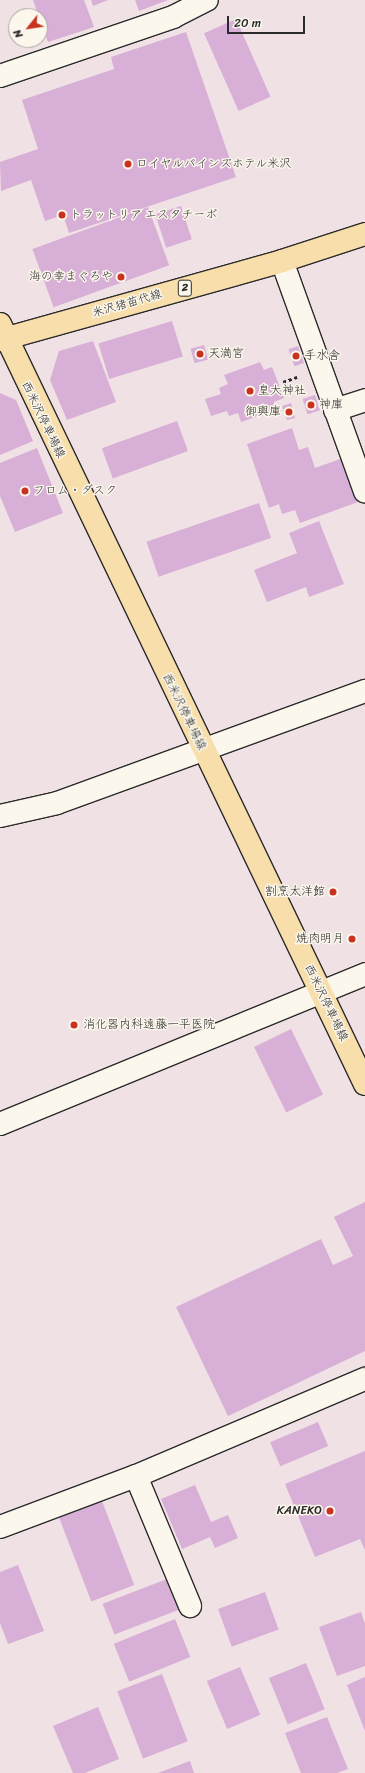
<!DOCTYPE html>
<html>
<head>
<meta charset="utf-8">
<style>
  body { margin:0 }
  #map { position:relative; width:365px; height:1773px; overflow:hidden; background:#f0e1e5; font-family:Sriracha,"Klee One",sans-serif }
  div>[style] { position:absolute }
  [style*='--x'] { left:calc(var(--x)*1px); top:calc(var(--y)*1px); width:calc(var(--w)*1px); rotate:calc(var(--a)*1deg) }
  .building>* { inset:0; background:#d8afd6; transform-origin:0 0 }
  .path>* { height:2.5px; margin-top:-1.25px; transform-origin:0; background:repeating-linear-gradient(90deg,#2b2b2b 0 3px,transparent 0 6px) }
  .roads { filter:drop-shadow(1px 0 #2b2b2b) drop-shadow(-1px 0 #2b2b2b) drop-shadow(0 1px #2b2b2b) drop-shadow(0 -1px #2b2b2b) }
  .minor>* { height:22px; margin:-11px; padding:0 11px; transform-origin:11px; border-radius:11px; background:#fbf7ec }
  .major>* { height:22px; margin:-11px; padding:0 11px; transform-origin:11px; border-radius:11px; background:#f8deab }
  .dots>* { width:11px; height:11px; translate:-50% -50%; box-sizing:border-box; border:2px solid #fbf7ec; border-radius:50% }
  span { translate:-50% -50%; white-space:nowrap; text-align:center; line-height:1.15; -webkit-text-stroke:3px #fbf7ec; paint-order:stroke }
  .shield-label span { padding:1px 3px; background:#fbf7ec; border:1px solid; border-radius:3px; -webkit-text-stroke-width:0 }
  .shield-label { font-size:11px; color:#2b2b2b; font-weight:700 }
  .poi-label { font-size:12px; color:#2b2b2b }
  .left { translate:0 -50%; text-align:left }
  .right { translate:-100% -50%; text-align:right }
  .street-label { font-size:12px; color:#2b2b2b }
  .north { position:absolute; left:8px; top:8px; width:40px; height:40px; box-sizing:border-box; background:#fbf7ec; border:1px solid #a8a59f; border-radius:50%; rotate:240deg; font-size:11px; font-weight:700; line-height:16px; text-align:center; color:#2b2b2b }
  .north::after { content:''; display:block; margin:auto; width:14px; height:18px; background:#c8321e; clip-path:polygon(50% 0,100% 100%,50% 72%,0 100%) }
  .scale { position:absolute; left:227px; top:16px; width:78px; height:18px; box-sizing:border-box; border:2px solid #2b2b2b; border-top:0; padding-left:5px; font-size:12px; line-height:14px; white-space:nowrap; color:#2b2b2b; -webkit-text-stroke:3px #fbf7ec; paint-order:stroke }
</style>
</head>
<body>
<div id="map">
  <div class="building">
    <div style="clip-path:polygon(33px 0,84px 0,94px 27px,48px 42px)"></div>
    <div style="clip-path:polygon(91px 0,108px 0,93px 6px)"></div>
    <div style="clip-path:polygon(135px 0,168px 0,139px 11px)"></div>
    <div style="left:236px;top:19px;width:85px;height:35px;rotate:66deg"></div>
    <div style="clip-path:polygon(186px 32px,236px 177px,69px 233px,63px 215px,45px 221px,31px 180px,1px 191px,0 162px,38px 149px,22px 100px,114px 69px,111px 57px)"></div>
    <div style="left:181px;top:206px;width:35px;height:27px;rotate:72deg"></div>
    <div style="left:148px;top:207px;width:62px;height:123px;rotate:70deg"></div>
    <div style="left:172px;top:321px;width:37px;height:77px;rotate:73deg"></div>
    <div style="clip-path:polygon(93px 341px,116px 402px,67px 420px,50px 380px,59px 351px)"></div>
    <div style="left:204px;top:345px;width:15px;height:14px;rotate:74deg"></div>
    <div style="left:298px;top:346px;width:18px;height:10px;rotate:71deg"></div>
    <div style="clip-path:polygon(260px 362px,264px 370px,272px 367px,284px 398px,274px 402px,276px 410px,241px 422px,238px 413px,229px 416px,227px 411px,211px 416px,205px 399px,221px 394px,219px 388px,228px 384px,224px 375px)"></div>
    <div style="clip-path:polygon(0 393px,16px 400px,33px 441px,0 455px)"></div>
    <div style="left:315px;top:395px;width:16px;height:13px;rotate:72deg"></div>
    <div style="clip-path:polygon(291px 403px,295px 418px,287px 420px,282px 406px)"></div>
    <div style="left:177px;top:421px;width:32px;height:80px;rotate:70deg"></div>
    <div style="clip-path:polygon(292px 428px,299px 450px,308px 447px,315px 468px,343px 458px,358px 502px,300px 523px,295px 510px,282px 514px,279px 504px,269px 508px,247px 444px)"></div>
    <div style="clip-path:polygon(37px 448px,63px 513px,15px 532px,0 496px,0 463px)"></div>
    <div style="left:259px;top:503px;width:37px;height:119px;rotate:71deg"></div>
    <div style="clip-path:polygon(319px 521px,344px 584px,309px 597px,306px 587px,267px 602px,254px 570px,297px 553px,289px 533px)"></div>
    <div style="left:291px;top:1029px;width:73px;height:41px;rotate:64deg"></div>
    <div style="clip-path:polygon(365px 1202px,365px 1351px,228px 1416px,176px 1307px,321px 1239px,333px 1265px,353px 1256px,334px 1217px)"></div>
    <div style="left:318px;top:1422px;width:26px;height:52px;rotate:67deg"></div>
    <div style="clip-path:polygon(365px 1451px,365px 1550px,360px 1539px,315px 1557px,285px 1484px)"></div>
    <div style="clip-path:polygon(195px 1485px,211px 1522px,228px 1515px,238px 1538px,215px 1548px,210px 1537px,182px 1549px,161px 1499px)"></div>
    <div style="left:102px;top:1501px;width:90px;height:46px;rotate:69deg"></div>
    <div style="clip-path:polygon(18px 1565px,44px 1631px,8px 1644px,0 1623px,0 1572px)"></div>
    <div style="left:167px;top:1579px;width:33px;height:69px;rotate:69deg"></div>
    <div style="left:265px;top:1592px;width:40px;height:50px;rotate:70deg"></div>
    <div style="clip-path:polygon(361px 1612px,365px 1624px,365px 1666px,337px 1676px,319px 1627px)"></div>
    <div style="left:175px;top:1619px;width:41px;height:66px;rotate:68deg"></div>
    <div style="left:306px;top:1663px;width:50px;height:40px;rotate:68deg"></div>
    <div style="left:240px;top:1667px;width:52px;height:36px;rotate:67deg"></div>
    <div style="left:162px;top:1674px;width:72px;height:48px;rotate:69deg"></div>
    <div style="clip-path:polygon(365px 1677px,365px 1731px,347px 1685px)"></div>
    <div style="clip-path:polygon(98px 1707px,119px 1759px,85px 1773px,73px 1773px,53px 1726px)"></div>
    <div style="clip-path:polygon(327px 1717px,348px 1769px,337px 1773px,301px 1773px,285px 1733px)"></div>
    <div style="clip-path:polygon(190px 1761px,194px 1773px,158px 1773px)"></div>
  </div>
  <div class="path">
    <div style="--x:283;--y:382;--w:15;--a:-20"></div>
  </div>
  <div class="roads">
    <div class="minor">
      <div style="--x:0;--y:76;--w:183;--a:-18.8"></div>
      <div style="--x:173;--y:17;--w:38;--a:-27"></div>
      <div style="--x:282;--y:261;--w:245;--a:70.2"></div>
      <div style="--x:335;--y:410;--w:32;--a:-18"></div>
      <div style="--x:0;--y:816;--w:58;--a:-12.8"></div>
      <div style="--x:57;--y:803;--w:328;--a:-20"></div>
      <div style="--x:0;--y:1124;--w:395;--a:-22.3"></div>
      <div style="--x:136;--y:1476;--w:141;--a:67.4"></div>
      <div style="--x:0;--y:1527;--w:145;--a:-20.6"></div>
      <div style="--x:136;--y:1476;--w:249;--a:-23"></div>
    </div>
    <div class="major">
      <div style="--x:0;--y:324;--w:843;--a:64.35"></div>
      <div style="--x:0;--y:340;--w:293;--a:-15.6"></div>
      <div style="--x:282;--y:261;--w:87;--a:-18"></div>
    </div>
  </div>
  <div class="dots">
    <div style="left:128px;top:164px;background:#c8321e"></div>
    <div style="left:62px;top:215px;background:#c8321e"></div>
    <div style="left:121px;top:277px;background:#c8321e"></div>
    <div style="left:200px;top:354px;background:#c8321e"></div>
    <div style="left:296px;top:356px;background:#c8321e"></div>
    <div style="left:250px;top:391px;background:#c8321e"></div>
    <div style="left:311px;top:405px;background:#c8321e"></div>
    <div style="left:289px;top:412px;background:#c8321e"></div>
    <div style="left:25px;top:491px;background:#c8321e"></div>
    <div style="left:333px;top:892px;background:#c8321e"></div>
    <div style="left:352px;top:939px;background:#c8321e"></div>
    <div style="left:74px;top:1025px;background:#c8321e"></div>
    <div style="left:330px;top:1511px;background:#c8321e"></div>
  </div>
  <div class="shield-label">
    <span style="left:185px;top:288px">2</span>
  </div>
  <div class="poi-label">
    <span class="left" style="left:136px;top:164px">ロイヤルパインズホテル米沢</span>
    <span class="left" style="left:70px;top:215px">トラットリア エスタチーボ</span>
    <span class="right" style="left:113px;top:277px">海の幸まぐろや</span>
    <span class="left" style="left:208px;top:354px">天満宮</span>
    <span class="left" style="left:304px;top:356px">手水舎</span>
    <span class="left" style="left:258px;top:391px">皇大神社</span>
    <span class="left" style="left:319px;top:405px">神庫</span>
    <span class="right" style="left:281px;top:412px">御輿庫</span>
    <span class="left" style="left:33px;top:491px">フロム・ダスク</span>
    <span class="right" style="left:325px;top:892px">割烹太洋館</span>
    <span class="right" style="left:344px;top:939px">焼肉明月</span>
    <span class="left" style="left:83px;top:1025px">消化器内科遠藤一平医院</span>
    <span class="right" style="left:322px;top:1511px">KANEKO</span>
  </div>
  <div class="street-label">
    <span style="left:127px;top:304px;rotate:-16deg">米沢猪苗代線</span>
    <span style="left:43px;top:420px;rotate:64deg">西米沢停車場線</span>
    <span style="left:184px;top:712px;rotate:64deg">西米沢停車場線</span>
    <span style="left:326px;top:1003px;rotate:64deg">西米沢停車場線</span>
  </div>
  <div class="north">N</div>
  <div class="scale">20 m</div>
</div>
</body>
</html>
